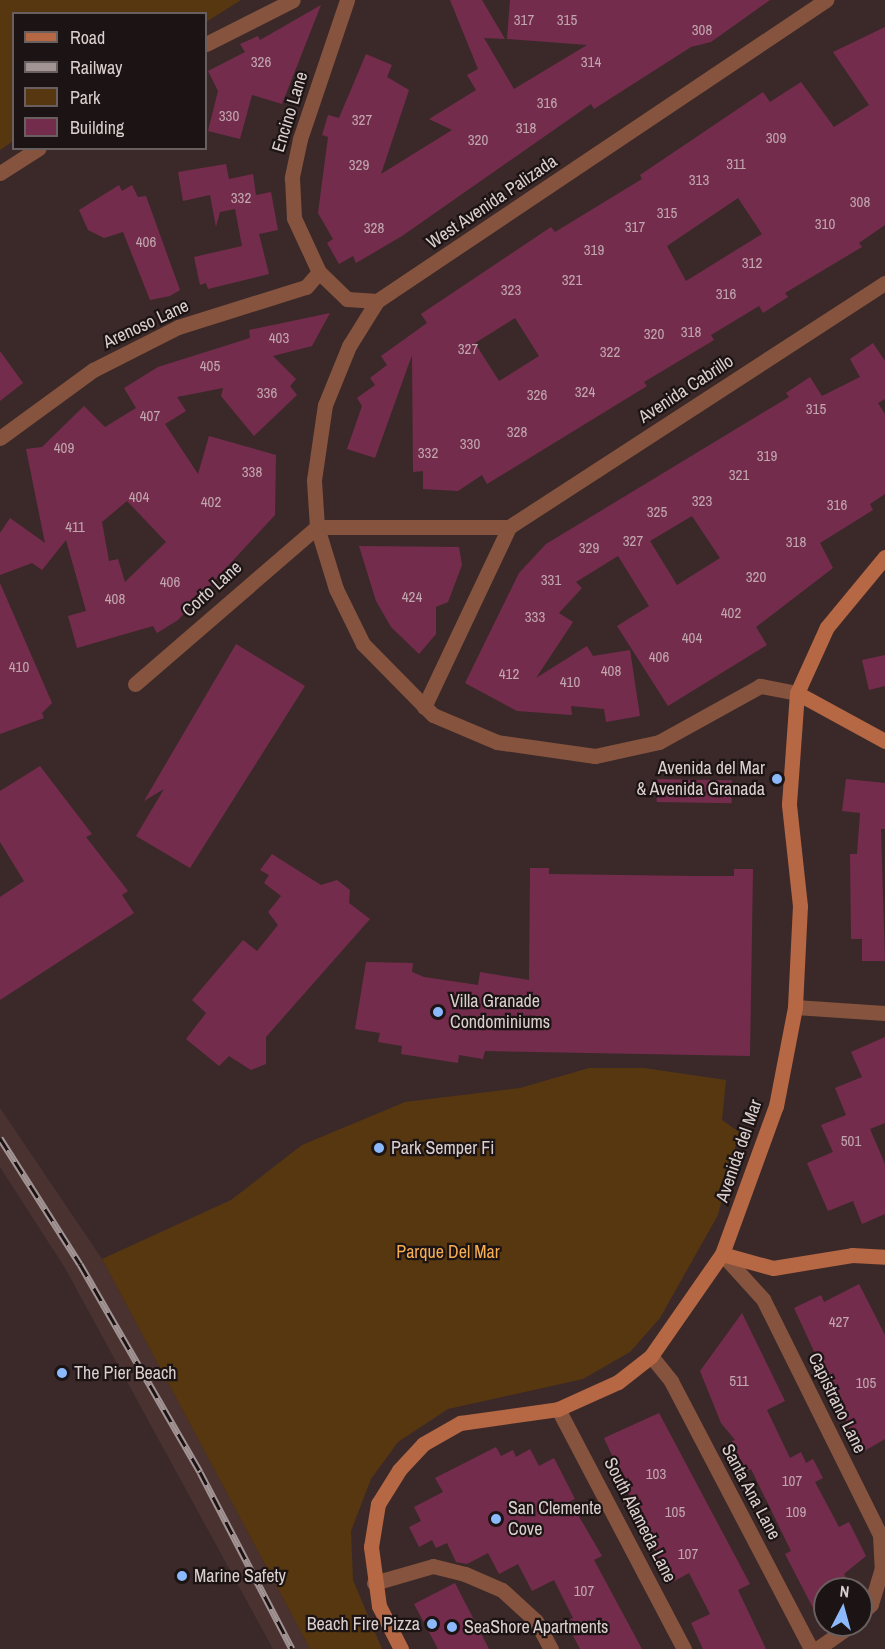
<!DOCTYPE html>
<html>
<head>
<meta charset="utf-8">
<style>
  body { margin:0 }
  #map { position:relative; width:885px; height:1649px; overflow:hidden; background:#3b2929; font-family:"Archivo Narrow",sans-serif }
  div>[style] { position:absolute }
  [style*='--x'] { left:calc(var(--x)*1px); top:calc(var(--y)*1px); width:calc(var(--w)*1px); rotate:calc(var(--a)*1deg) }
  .built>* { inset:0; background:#4a3231 }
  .green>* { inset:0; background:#563710 }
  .building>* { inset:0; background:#742c4c; transform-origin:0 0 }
  .street>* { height:15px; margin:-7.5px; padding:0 7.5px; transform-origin:7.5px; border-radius:7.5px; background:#86543e }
  .secondary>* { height:15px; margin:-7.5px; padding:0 7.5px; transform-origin:7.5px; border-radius:7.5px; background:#b66743 }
  .rail>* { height:7px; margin-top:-3.5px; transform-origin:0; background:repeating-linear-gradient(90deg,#1c1414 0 14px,#a29494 0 28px); box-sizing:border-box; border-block:2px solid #a29494 }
  .dots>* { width:16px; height:16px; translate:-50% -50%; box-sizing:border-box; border:3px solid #1c1414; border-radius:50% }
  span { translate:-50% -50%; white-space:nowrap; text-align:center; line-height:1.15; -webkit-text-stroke:4.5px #1c1414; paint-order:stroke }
  .number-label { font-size:15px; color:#c1a6ae }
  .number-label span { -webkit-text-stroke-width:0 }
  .street-label { font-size:18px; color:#dbcfce }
  .poi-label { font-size:18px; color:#dbcfce }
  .right { translate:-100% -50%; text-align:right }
  .left { translate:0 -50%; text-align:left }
  .park-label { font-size:18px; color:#f7ad52 }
  .legend { position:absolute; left:12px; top:12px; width:195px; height:138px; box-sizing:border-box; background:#1c1414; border:2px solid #685f5e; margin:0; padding:8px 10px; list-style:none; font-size:18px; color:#dbcfce }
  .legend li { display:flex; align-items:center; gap:12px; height:30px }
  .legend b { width:30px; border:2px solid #685f5e }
  .north { position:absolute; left:813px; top:1577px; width:60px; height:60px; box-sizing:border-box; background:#1c1414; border:2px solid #685f5e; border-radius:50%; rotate:6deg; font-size:16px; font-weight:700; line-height:24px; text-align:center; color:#dbcfce }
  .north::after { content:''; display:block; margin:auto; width:21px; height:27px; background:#8cb9fc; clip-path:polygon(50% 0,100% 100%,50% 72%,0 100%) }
</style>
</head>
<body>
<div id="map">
  <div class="built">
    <div style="clip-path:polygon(0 1108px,102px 1259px,310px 1649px,273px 1649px,65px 1268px,0 1167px)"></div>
  </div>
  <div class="green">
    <div style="clip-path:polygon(0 0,241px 0,206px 22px,206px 14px,14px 14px,13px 141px,0 150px)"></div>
    <div style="clip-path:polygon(589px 1068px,644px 1068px,726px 1080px,722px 1120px,739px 1132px,718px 1215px,660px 1318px,630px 1352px,583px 1379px,448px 1409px,398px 1442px,371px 1479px,351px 1531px,353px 1580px,382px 1649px,310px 1649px,102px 1259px,231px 1200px,302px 1145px,405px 1102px,520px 1088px)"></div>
  </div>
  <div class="building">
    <div style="clip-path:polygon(450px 0,482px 0,505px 39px,484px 38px,514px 89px,587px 45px,507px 39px,510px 0,770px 0,711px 42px,691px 47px,594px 109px,591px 104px,402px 236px,356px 263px,353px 256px,339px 264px,327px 243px,333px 239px,318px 213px,328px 137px,322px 135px,328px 115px,339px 118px,366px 54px,392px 65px,387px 77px,409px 90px,381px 174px,452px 130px,429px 119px,476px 90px,467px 75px,478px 69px)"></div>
    <div style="clip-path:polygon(321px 5px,282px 104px,252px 95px,240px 139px,208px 131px,218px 91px,208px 71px,245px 52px,240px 44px,258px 36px,260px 40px)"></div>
    <div style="clip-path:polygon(evenodd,885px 27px,885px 225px,859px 243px,862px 247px,785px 293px,788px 297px,763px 313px,759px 306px,711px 335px,714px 340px,644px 382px,647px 386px,487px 484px,482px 475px,458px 491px,423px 489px,423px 471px,413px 472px,412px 355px,375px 458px,347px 449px,362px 406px,357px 398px,375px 385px,370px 378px,387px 365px,381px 356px,427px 323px,421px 314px,551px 227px,555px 232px,642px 179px,640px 175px,763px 92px,770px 102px,801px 82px,834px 127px,869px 105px,833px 52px,885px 27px,738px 198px,762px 234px,686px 281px,667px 246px,738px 198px,885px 27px,515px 318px,539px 356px,499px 381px,475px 343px,515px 318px)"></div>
    <div style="clip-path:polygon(226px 164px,229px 179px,253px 174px,256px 195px,271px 192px,278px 230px,259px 234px,269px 274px,208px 289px,206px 283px,200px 285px,194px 257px,242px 246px,235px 209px,220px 212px,216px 227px,210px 195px,183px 201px,178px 172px)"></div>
    <div style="clip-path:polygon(119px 185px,122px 191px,132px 185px,138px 197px,146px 196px,180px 290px,170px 296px,150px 300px,123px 232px,104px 238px,88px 230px,79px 210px)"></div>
    <div style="clip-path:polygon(evenodd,330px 313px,312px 346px,273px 356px,296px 379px,290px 386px,297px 395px,254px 436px,221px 396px,223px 388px,177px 397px,186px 411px,165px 424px,198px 474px,209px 436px,276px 455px,275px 515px,178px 620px,157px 633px,153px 626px,77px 648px,68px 616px,86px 611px,66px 540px,42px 570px,32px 563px,0 575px,0 533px,10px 518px,45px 543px,26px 449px,42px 447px,84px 406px,105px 427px,136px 408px,124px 388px,158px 367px,250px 338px,249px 330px,330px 313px,127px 501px,166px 542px,125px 582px,118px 559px,109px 561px,102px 522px,127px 501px)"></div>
    <div style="clip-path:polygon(evenodd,873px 343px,885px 361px,885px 399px,878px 403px,885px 414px,885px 494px,870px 504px,873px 510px,820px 543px,833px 568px,756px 627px,767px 645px,668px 706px,617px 626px,649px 606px,618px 556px,576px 582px,582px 588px,559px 613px,573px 622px,536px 678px,587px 646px,593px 656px,630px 650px,640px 716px,606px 722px,604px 709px,571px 706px,572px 715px,517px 711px,465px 683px,519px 573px,546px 544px,789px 397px,786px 393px,810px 377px,822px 396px,860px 377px,850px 359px,873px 343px,692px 516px,720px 558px,677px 585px,650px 541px,692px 516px)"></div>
    <div style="clip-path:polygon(0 351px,23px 383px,0 401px)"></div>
    <div style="clip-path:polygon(359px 546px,459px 547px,462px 565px,448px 602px,436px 607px,436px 634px,419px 654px,391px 627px,376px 601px)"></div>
    <div style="clip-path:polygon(0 583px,52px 703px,42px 713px,44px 718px,0 734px)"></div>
    <div style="clip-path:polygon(236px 644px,305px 686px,190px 868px,136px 836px,164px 789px,144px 801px)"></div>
    <div style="clip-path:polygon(885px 655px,885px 686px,869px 690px,862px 660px)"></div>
    <div style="clip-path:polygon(40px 766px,92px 834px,86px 837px,128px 891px,122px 895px,134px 913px,0 1000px,0 897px,24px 881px,0 842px,0 791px)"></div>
    <div style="left:657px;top:779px;width:75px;height:23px;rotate:1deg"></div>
    <div style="clip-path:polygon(846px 779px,885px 783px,885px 829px,881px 829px,885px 961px,862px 961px,862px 939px,851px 939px,850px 854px,857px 854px,860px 813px,842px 811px)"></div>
    <div style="clip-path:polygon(272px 854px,321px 885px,337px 880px,350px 890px,349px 903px,370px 919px,266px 1037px,266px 1064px,251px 1070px,229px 1056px,219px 1066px,186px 1039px,206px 1013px,192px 1000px,243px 940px,257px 951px,278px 925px,268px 912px,281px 896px,264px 883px,269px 875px,260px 870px)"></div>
    <div style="clip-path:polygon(530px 868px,549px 868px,549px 874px,693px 876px,734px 876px,734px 869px,753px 869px,750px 1056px,485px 1051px,483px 1059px,459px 1055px,458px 1063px,401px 1054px,402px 1046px,378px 1042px,380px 1033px,355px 1029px,366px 962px,413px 963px,412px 972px,424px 977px,478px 985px,480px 972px,529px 980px)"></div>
    <div style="clip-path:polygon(885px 1037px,885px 1123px,870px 1129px,885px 1164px,885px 1214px,862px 1224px,853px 1201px,828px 1211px,807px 1163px,833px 1152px,821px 1125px,846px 1115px,835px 1088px,862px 1077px,851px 1052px)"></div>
    <div style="clip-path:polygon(859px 1284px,885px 1335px,885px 1439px,861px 1453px,794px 1308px,821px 1295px,824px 1302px)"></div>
    <div style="clip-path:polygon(742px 1313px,785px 1401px,767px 1410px,790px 1458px,801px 1452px,806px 1463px,813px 1459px,823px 1478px,815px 1482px,839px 1527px,849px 1522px,866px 1556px,844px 1574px,852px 1589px,825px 1589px,825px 1631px,785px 1554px,791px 1551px,751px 1469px,739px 1475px,724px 1445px,735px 1440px,721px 1423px,700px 1371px)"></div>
    <div style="clip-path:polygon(659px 1413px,750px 1584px,738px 1590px,766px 1649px,703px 1649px,691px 1623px,710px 1614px,689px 1573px,669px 1584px,636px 1505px,619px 1481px,623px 1479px,604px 1438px)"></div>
    <div style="clip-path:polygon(496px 1447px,501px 1456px,513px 1450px,516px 1457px,530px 1449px,539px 1466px,554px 1458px,575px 1499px,570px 1501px,602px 1556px,594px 1560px,642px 1649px,580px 1649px,566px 1622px,573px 1618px,554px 1580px,532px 1591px,518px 1564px,499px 1574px,488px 1553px,467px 1564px,456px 1562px,447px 1543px,436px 1548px,432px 1540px,419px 1547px,409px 1527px,421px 1521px,414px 1507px,443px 1492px,435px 1478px)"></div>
    <div style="clip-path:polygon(455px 1583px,489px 1649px,438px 1649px,414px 1604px)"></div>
  </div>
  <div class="street">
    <div style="--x:347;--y:0;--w:147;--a:108.7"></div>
    <div style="--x:300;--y:139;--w:40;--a:102"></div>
    <div style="--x:292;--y:178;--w:40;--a:87.1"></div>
    <div style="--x:294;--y:218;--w:60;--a:65.2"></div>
    <div style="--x:319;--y:272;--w:39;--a:44"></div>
    <div style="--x:347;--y:299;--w:30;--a:4"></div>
    <div style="--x:206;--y:44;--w:97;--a:-26.8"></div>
    <div style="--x:0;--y:173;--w:46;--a:-32.7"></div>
    <div style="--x:0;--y:438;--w:115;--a:-36.2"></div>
    <div style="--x:93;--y:370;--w:95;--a:-26.8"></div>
    <div style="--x:178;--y:327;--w:134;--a:-17.4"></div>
    <div style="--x:306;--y:287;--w:20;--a:-49"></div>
    <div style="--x:317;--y:527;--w:192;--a:0"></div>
    <div style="--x:135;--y:684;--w:240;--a:-40.8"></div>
    <div style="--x:797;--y:693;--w:38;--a:-169"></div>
    <div style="--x:760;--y:686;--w:115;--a:151"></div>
    <div style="--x:659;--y:742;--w:66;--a:167.7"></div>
    <div style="--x:595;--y:756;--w:99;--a:-171.9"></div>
    <div style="--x:497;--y:742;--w:69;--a:-157.1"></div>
    <div style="--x:433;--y:715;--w:100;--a:-134.6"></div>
    <div style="--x:363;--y:644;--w:61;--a:-116.1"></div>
    <div style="--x:336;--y:589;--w:65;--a:-107"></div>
    <div style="--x:317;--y:527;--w:47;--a:-93.7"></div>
    <div style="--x:314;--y:480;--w:76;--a:-81.7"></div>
    <div style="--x:325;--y:405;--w:64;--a:-67.9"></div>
    <div style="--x:349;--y:346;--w:53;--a:-58.1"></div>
    <div style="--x:377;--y:301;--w:541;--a:-33.84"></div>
    <div style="--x:424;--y:707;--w:199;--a:-64.7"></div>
    <div style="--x:509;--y:527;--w:448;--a:-33"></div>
    <div style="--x:795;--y:1007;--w:90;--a:3.8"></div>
    <div style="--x:722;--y:1254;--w:61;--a:47.7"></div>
    <div style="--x:763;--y:1299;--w:263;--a:63.6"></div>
    <div style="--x:880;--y:1535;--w:33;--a:87"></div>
    <div style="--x:882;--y:1568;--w:38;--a:107"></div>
    <div style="--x:871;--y:1604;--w:14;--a:135"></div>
    <div style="--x:651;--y:1356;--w:32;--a:51"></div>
    <div style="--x:671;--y:1381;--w:302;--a:62.4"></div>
    <div style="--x:558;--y:1409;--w:271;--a:62.3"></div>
    <div style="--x:374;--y:1583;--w:61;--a:-16.1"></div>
    <div style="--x:433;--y:1566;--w:33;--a:14"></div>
    <div style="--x:465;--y:1574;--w:40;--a:23.4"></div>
    <div style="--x:502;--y:1590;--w:46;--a:42.4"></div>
    <div style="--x:536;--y:1621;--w:32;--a:62"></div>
    <div style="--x:817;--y:1649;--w:42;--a:-35.2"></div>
  </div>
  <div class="secondary">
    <div style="--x:797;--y:693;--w:100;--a:28.6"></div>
    <div style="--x:722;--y:1254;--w:53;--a:15.4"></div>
    <div style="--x:773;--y:1268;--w:80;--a:-9.3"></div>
    <div style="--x:852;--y:1255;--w:33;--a:3"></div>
    <div style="--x:401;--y:1649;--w:48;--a:-117.1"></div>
    <div style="--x:379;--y:1606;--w:60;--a:-97.7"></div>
    <div style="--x:371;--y:1547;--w:44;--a:-80.8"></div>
    <div style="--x:378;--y:1504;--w:40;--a:-58"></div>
    <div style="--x:399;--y:1470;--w:35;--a:-47"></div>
    <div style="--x:423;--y:1444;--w:43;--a:-29.6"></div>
    <div style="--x:460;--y:1423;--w:99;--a:-8.1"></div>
    <div style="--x:558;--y:1409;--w:66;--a:-24.2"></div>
    <div style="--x:618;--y:1382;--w:42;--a:-38.2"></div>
    <div style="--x:651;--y:1356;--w:124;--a:-55.2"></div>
    <div style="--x:722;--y:1254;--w:158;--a:-70"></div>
    <div style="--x:776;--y:1106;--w:101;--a:-79.1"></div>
    <div style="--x:795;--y:1007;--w:101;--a:-87.2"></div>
    <div style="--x:800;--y:906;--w:103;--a:-96.2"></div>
    <div style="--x:789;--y:804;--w:111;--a:-85.9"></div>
    <div style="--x:797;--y:693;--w:72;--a:-65.6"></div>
    <div style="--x:827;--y:627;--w:91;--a:-50.4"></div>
  </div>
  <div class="rail">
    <div style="--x:0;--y:1138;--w:149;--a:57.6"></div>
    <div style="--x:80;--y:1264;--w:240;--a:60"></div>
    <div style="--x:200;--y:1472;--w:199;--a:62.5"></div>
  </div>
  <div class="dots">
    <div style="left:777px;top:779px;background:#8cb9fc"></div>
    <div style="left:438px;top:1012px;background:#8cb9fc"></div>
    <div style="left:379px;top:1148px;background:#8cb9fc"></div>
    <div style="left:62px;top:1373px;background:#8cb9fc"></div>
    <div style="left:496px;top:1519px;background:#8cb9fc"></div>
    <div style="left:182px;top:1576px;background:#8cb9fc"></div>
    <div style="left:432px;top:1624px;background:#8cb9fc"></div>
    <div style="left:452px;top:1627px;background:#8cb9fc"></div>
  </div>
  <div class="number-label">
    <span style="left:524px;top:20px">317</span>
    <span style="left:567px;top:20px">315</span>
    <span style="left:702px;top:30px">308</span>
    <span style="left:261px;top:62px">326</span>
    <span style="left:591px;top:62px">314</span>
    <span style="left:547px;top:103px">316</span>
    <span style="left:229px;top:116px">330</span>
    <span style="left:362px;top:120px">327</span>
    <span style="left:526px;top:128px">318</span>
    <span style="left:776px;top:138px">309</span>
    <span style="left:478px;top:140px">320</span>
    <span style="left:736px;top:164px">311</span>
    <span style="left:359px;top:165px">329</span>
    <span style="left:699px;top:180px">313</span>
    <span style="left:241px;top:198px">332</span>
    <span style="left:860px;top:202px">308</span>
    <span style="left:667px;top:213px">315</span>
    <span style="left:825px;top:224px">310</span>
    <span style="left:635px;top:227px">317</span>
    <span style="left:374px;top:228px">328</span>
    <span style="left:146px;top:242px">406</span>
    <span style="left:594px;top:250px">319</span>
    <span style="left:752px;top:263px">312</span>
    <span style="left:572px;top:280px">321</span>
    <span style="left:511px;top:290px">323</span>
    <span style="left:726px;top:294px">316</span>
    <span style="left:691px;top:332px">318</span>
    <span style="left:654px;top:334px">320</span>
    <span style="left:279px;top:338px">403</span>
    <span style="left:468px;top:349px">327</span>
    <span style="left:610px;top:352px">322</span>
    <span style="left:210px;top:366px">405</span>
    <span style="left:585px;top:392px">324</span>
    <span style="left:267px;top:393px">336</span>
    <span style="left:537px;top:395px">326</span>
    <span style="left:816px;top:409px">315</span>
    <span style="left:150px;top:416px">407</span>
    <span style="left:517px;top:432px">328</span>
    <span style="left:470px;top:444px">330</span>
    <span style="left:64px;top:448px">409</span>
    <span style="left:428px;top:453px">332</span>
    <span style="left:767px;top:456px">319</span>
    <span style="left:252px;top:472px">338</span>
    <span style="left:739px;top:475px">321</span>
    <span style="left:139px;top:497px">404</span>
    <span style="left:702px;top:501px">323</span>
    <span style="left:211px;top:502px">402</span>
    <span style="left:837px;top:505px">316</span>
    <span style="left:657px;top:512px">325</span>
    <span style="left:75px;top:527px">411</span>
    <span style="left:633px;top:541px">327</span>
    <span style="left:796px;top:542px">318</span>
    <span style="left:589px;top:548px">329</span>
    <span style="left:756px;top:577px">320</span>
    <span style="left:551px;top:580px">331</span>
    <span style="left:170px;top:582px">406</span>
    <span style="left:412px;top:597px">424</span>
    <span style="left:115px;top:599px">408</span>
    <span style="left:731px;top:613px">402</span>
    <span style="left:535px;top:617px">333</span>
    <span style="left:692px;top:638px">404</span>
    <span style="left:659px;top:657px">406</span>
    <span style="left:19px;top:667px">410</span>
    <span style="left:611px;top:671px">408</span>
    <span style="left:509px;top:674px">412</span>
    <span style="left:570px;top:682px">410</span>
    <span style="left:851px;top:1141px">501</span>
    <span style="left:839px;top:1322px">427</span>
    <span style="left:739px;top:1381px">511</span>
    <span style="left:866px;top:1383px">105</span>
    <span style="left:656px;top:1474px">103</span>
    <span style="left:792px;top:1481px">107</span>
    <span style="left:675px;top:1512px">105</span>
    <span style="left:796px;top:1512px">109</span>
    <span style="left:688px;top:1554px">107</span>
    <span style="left:584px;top:1591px">107</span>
  </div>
  <div class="street-label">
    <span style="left:290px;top:112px;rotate:-73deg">Encino Lane</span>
    <span style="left:492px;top:202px;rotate:-34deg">West Avenida Palizada</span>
    <span style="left:146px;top:324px;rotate:-25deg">Arenoso Lane</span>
    <span style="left:686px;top:389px;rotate:-33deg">Avenida Cabrillo</span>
    <span style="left:212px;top:589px;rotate:-42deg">Corto Lane</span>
    <span style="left:739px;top:1151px;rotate:-71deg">Avenida del Mar</span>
    <span style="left:837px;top:1403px;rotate:64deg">Capistrano Lane</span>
    <span style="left:751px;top:1492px;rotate:62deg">Santa Ana Lane</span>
    <span style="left:640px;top:1520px;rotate:63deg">South Alameda Lane</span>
  </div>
  <div class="poi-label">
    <span class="right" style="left:765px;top:779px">Avenida del Mar<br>&amp; Avenida Granada</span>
    <span class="left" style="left:450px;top:1012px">Villa Granade<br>Condominiums</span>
    <span class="left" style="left:391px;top:1148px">Park Semper Fi</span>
    <span class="left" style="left:74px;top:1373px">The Pier Beach</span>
    <span class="left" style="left:508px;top:1519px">San Clemente<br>Cove</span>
    <span class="left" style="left:194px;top:1576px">Marine Safety</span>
    <span class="right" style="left:420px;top:1624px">Beach Fire Pizza</span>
    <span class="left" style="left:464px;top:1627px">SeaShore Apartments</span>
  </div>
  <div class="park-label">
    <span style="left:448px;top:1252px">Parque Del Mar</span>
  </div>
  <ul class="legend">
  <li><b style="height:8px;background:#b66743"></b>Road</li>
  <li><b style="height:8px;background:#a29494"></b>Railway</li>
  <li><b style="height:16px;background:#563710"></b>Park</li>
  <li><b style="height:16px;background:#742c4c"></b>Building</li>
  </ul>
  <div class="north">N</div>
</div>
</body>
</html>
